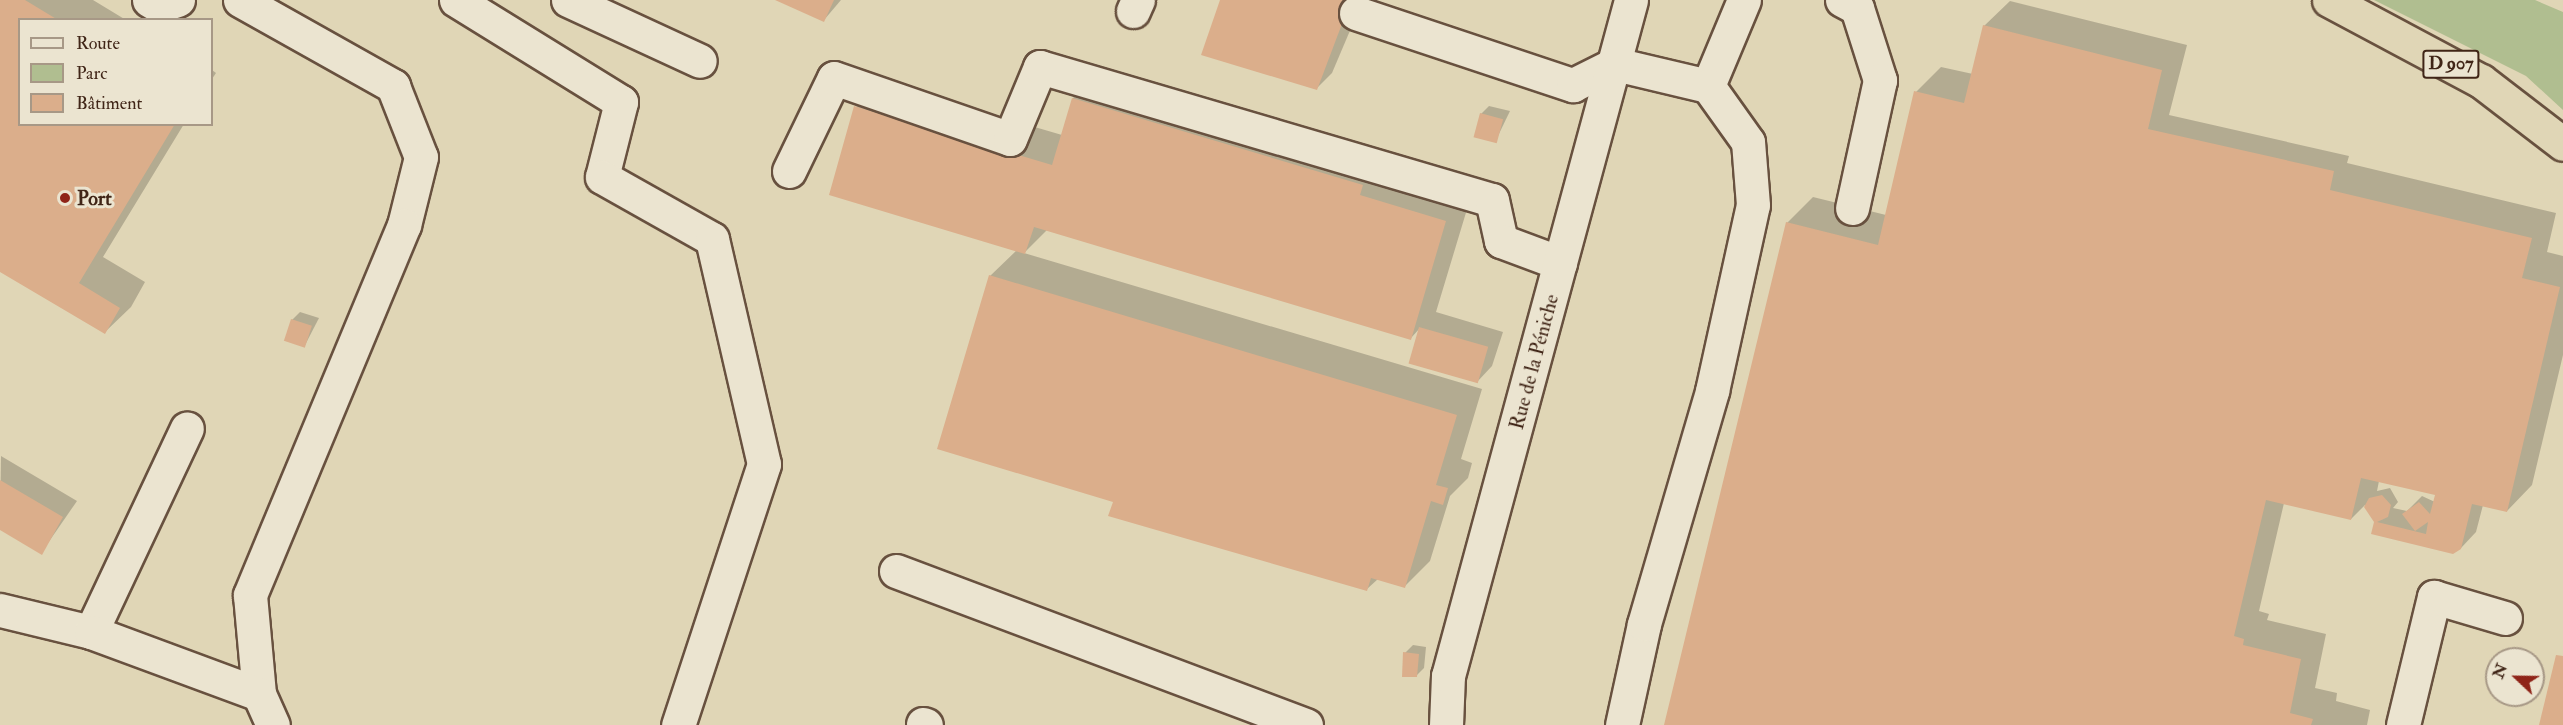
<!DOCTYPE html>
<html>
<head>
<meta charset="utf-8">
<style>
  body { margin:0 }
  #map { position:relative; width:2563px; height:725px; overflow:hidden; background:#e0d6b6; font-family:"IM FELL Double Pica",serif }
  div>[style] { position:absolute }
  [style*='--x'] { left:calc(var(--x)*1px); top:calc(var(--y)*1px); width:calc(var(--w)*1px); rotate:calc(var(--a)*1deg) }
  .green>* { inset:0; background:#b0be90 }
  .shadow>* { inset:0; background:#0003 }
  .building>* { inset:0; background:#dbae8b; transform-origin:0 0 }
  .roads { filter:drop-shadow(2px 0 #68513f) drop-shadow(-2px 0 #68513f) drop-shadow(0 2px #68513f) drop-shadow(0 -2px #68513f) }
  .minor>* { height:33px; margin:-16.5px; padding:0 16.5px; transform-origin:16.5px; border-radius:16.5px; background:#ebe4d0 }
  .highway>* { height:33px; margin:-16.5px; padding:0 16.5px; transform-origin:16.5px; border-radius:16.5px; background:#e0d6b6 }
  .dots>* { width:16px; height:16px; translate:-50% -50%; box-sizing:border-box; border:3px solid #ebe4d0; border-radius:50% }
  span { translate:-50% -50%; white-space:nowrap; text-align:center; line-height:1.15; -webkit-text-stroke:6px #ebe4d0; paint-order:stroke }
  .shield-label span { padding:2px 4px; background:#ebe4d0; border:2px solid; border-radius:4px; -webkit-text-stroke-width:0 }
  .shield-label { font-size:18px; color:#402517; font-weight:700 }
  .poi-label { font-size:20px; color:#402517; font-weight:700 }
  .left { translate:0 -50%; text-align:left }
  .street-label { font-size:20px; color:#402517 }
  .legend { position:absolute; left:18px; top:18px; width:195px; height:108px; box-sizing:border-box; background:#ebe4d0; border:2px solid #a79886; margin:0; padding:8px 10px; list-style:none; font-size:18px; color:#402517 }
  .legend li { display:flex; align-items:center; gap:12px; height:30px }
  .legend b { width:30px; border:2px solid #a79886 }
  .north { position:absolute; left:2485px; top:647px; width:60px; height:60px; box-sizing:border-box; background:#ebe4d0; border:2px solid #a79886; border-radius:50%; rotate:292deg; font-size:16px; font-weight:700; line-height:24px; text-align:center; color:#402517 }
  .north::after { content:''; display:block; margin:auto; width:21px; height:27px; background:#8f2418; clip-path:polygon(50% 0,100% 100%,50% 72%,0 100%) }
</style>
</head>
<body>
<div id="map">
  <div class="green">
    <div style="clip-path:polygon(2374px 0,2535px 0,2563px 12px,2563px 110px,2526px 76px)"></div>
  </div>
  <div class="shadow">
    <div style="clip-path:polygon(0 0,93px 0,126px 20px,20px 20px,20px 124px,184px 124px,103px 257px,145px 282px,131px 307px,105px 332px,0 270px)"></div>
    <div style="clip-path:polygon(779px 0,841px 0,824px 20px)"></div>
    <div style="clip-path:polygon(1221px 0,1363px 0,1332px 73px,1317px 88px)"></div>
    <div style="clip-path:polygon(evenodd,2010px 1px,2187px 45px,2169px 115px,2349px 156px,2347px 163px,2556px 213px,2547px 252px,2563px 256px,2563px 355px,2532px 485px,2507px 511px,2483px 505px,2476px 532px,2461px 548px,2376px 523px,2365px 505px,2351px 519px,2284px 503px,2259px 611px,2269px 614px,2267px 620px,2326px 634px,2315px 688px,2337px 693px,2336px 701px,2370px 710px,2367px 725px,1665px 725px,1787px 223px,1813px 197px,1886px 215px,1916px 92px,1941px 67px,1973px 74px,1984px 26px,2010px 1px,2379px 481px,2437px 494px,2435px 502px,2422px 496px,2407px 511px,2393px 508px,2398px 502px,2390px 488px,2377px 491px,2379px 481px)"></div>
    <div style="clip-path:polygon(212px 70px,216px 73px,212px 79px)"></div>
    <div style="clip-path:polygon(1098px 73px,1471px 196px,1436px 312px,1503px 332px,1492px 366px,1477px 382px,1420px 328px,1411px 338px,1048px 229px,1024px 253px,1482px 389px,1461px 459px,1472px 463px,1468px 478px,1450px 496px,1430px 561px,1404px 587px,1378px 579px,1367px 589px,1115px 501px,990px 276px,1017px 250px,856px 107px,881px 82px,1062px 135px,1073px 98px)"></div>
    <div style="clip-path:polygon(1489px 106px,1510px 111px,1495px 142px,1481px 114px)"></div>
    <div style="clip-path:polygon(300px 312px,319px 318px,304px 347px,292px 320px)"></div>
    <div style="clip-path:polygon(1px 456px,77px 501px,41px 553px,0 529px)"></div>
    <div style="clip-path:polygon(1413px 645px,1426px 647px,1424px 668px,1416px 676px,1405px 653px)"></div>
  </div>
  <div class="building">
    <div style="clip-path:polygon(0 0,25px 0,58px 20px,20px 20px,20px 124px,175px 124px,79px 283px,120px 308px,105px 334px,0 272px)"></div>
    <div style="clip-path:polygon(775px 0,834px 0,824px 22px)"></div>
    <div style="clip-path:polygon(1220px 0,1351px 0,1317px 90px,1201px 55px)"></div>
    <div style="clip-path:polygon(1983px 25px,2162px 70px,2148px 129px,2334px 171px,2330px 190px,2532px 238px,2522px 278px,2560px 287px,2507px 512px,2472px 504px,2461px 549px,2453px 554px,2371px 534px,2374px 522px,2364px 507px,2369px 498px,2382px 495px,2391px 505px,2388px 517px,2377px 522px,2426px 534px,2428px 522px,2415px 531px,2402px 514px,2419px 502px,2430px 514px,2435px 495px,2361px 478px,2351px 520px,2266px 500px,2234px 636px,2244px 639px,2243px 645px,2301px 659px,2290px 713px,2313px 719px,2311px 725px,1664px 725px,1786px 222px,1878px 245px,1914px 91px,1964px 103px)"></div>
    <div style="clip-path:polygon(1072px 98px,1363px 185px,1360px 195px,1446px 221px,1411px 340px,1034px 227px,1025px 254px,829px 195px,854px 106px,1052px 165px)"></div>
    <div style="left:1480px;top:113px;width:24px;height:25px;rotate:15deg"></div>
    <div style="clip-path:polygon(989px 275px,1457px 415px,1436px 485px,1448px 488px,1443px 505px,1431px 501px,1405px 588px,1371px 578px,1367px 591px,1108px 516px,1113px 502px,937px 449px)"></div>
    <div style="left:291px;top:319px;width:22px;height:23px;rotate:18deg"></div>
    <div style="left:1419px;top:327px;width:72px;height:38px;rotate:16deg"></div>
    <div style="clip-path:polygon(0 480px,63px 517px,42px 555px,0 530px)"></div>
    <div style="clip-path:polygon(1403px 652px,1419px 654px,1417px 677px,1402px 677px)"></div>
    <div style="clip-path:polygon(2556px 655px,2563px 656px,2563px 725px,2539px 725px)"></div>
  </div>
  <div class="roads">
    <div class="minor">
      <div style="--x:149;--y:0;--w:12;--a:31"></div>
      <div style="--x:159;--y:6;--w:20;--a:-18"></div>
      <div style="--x:240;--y:0;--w:176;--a:29.3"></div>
      <div style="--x:393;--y:86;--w:76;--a:68.5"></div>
      <div style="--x:421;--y:157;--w:70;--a:104"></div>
      <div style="--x:404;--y:225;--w:401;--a:112.6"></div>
      <div style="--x:250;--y:595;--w:99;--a:84.8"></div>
      <div style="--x:259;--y:694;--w:34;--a:66"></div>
      <div style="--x:456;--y:0;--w:194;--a:31.7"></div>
      <div style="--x:621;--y:102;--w:77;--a:104.2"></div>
      <div style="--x:602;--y:177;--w:126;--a:29.4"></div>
      <div style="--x:712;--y:239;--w:231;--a:77"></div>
      <div style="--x:764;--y:464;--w:275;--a:108.2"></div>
      <div style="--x:568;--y:0;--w:145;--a:24.8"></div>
      <div style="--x:1842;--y:0;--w:17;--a:28"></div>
      <div style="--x:1857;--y:8;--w:76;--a:72.3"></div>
      <div style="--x:1880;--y:80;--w:131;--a:102.3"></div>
      <div style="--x:1133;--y:11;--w:12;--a:-66"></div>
      <div style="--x:1356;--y:13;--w:229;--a:18.4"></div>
      <div style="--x:1573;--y:85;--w:47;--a:-26.6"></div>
      <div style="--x:1615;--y:64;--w:96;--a:13.3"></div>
      <div style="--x:1708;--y:86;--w:93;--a:-67.3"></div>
      <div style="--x:789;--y:171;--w:103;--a:-64.2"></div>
      <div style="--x:834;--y:78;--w:186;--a:19.1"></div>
      <div style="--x:1010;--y:139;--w:78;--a:-67.4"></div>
      <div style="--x:1040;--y:67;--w:471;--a:16.4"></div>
      <div style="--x:1492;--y:200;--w:42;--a:77.6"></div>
      <div style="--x:1501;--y:241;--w:63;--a:20.4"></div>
      <div style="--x:896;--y:571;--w:438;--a:20.6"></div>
      <div style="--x:0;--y:610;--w:94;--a:13.6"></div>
      <div style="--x:91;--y:632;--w:225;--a:-64.8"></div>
      <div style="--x:91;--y:632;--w:179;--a:20.3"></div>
      <div style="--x:923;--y:724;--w:3;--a:18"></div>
      <div style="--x:1446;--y:725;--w:49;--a:-87.7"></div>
      <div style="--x:1448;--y:676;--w:700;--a:-74.85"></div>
      <div style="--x:1622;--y:725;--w:103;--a:-77.7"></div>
      <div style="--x:1644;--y:624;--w:243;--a:-73.7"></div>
      <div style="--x:1712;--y:391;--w:190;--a:-77.6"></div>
      <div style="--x:1753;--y:205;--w:63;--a:-94.5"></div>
      <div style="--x:1748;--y:142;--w:69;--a:-125.5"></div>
      <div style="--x:2403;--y:725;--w:132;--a:-76.4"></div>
      <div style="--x:2434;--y:597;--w:74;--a:16.5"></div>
    </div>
    <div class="highway">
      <div style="--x:2329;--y:0;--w:172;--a:28.1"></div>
      <div style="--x:2481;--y:81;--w:103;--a:37.5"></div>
    </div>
  </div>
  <div class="dots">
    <div style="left:65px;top:198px;background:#8f2418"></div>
  </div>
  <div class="shield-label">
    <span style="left:2451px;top:64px">D 907</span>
  </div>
  <div class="poi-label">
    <span class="left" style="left:77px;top:198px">Port</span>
  </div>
  <div class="street-label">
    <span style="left:1534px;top:362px;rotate:-75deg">Rue de la Péniche</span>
  </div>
  <ul class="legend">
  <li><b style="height:8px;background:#ebe4d0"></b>Route</li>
  <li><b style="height:16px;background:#b0be90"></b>Parc</li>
  <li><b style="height:16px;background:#dbae8b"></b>Bâtiment</li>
  </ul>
  <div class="north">N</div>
</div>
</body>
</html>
